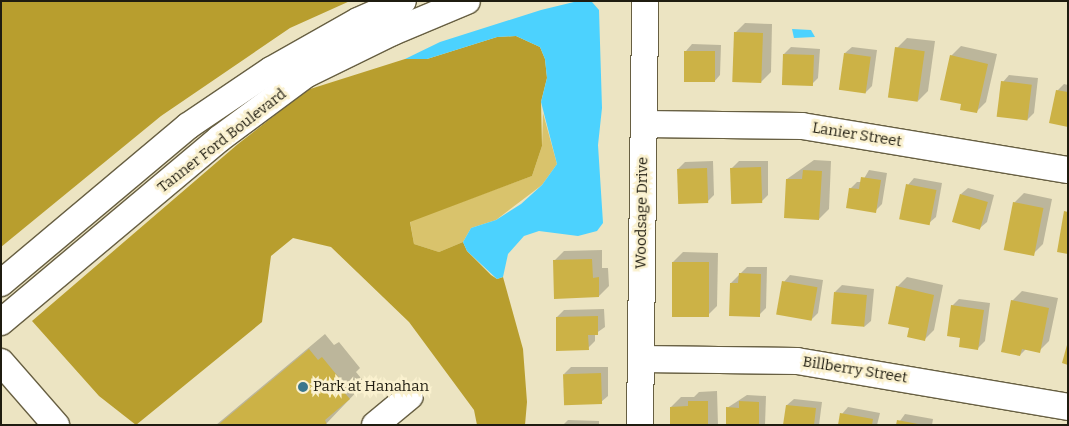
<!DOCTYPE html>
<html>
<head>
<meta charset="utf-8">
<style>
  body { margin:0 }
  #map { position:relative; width:1069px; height:426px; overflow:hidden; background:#ece4c2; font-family:Bitter,serif }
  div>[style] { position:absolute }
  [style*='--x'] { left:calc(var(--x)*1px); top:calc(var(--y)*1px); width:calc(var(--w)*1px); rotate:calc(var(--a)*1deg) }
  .green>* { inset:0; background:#d9c36c }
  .forest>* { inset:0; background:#b89e2e }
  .water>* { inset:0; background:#4cd2fe }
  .shadow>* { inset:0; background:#0003 }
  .building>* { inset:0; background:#ccb246; transform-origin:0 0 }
  .roads { filter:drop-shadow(1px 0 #675f42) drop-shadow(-1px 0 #675f42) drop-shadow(0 1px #675f42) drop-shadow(0 -1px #675f42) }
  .minor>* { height:26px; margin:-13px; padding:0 13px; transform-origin:13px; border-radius:13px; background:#fff }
  .dots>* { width:14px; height:14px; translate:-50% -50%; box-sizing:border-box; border:2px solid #faf1cf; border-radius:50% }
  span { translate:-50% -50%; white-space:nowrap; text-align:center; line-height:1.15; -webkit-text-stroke:5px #faf1cf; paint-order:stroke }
  .street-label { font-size:15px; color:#1f1c10 }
  .poi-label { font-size:15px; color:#1f1c10 }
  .left { translate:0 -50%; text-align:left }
  .frame { position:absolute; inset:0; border:2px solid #1f1c10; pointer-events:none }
</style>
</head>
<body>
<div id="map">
  <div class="green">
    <div style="clip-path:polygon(543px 113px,557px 164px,542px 185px,496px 220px,471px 228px,463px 242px,439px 252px,414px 244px,410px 221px,532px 176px,542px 146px)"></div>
  </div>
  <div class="forest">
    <div style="clip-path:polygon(1px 1px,350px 1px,290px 28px,161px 116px,1px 247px)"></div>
    <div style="clip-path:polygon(516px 36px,540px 47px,545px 59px,547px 78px,541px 102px,542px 146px,532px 176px,410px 222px,414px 244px,439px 252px,463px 242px,467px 251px,491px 275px,497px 279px,503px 277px,523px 349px,527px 402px,525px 425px,477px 425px,474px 410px,409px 322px,331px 247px,293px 238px,271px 256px,262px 322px,136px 425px,99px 396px,32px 321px,238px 144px,307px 90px,405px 59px,427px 59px,497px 37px)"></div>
  </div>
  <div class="water">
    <div style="clip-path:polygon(578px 1px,592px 2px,599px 10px,602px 108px,598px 145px,603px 223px,597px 231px,578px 236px,539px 231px,524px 236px,508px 254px,503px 277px,497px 279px,467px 251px,463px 242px,471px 228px,496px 220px,521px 204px,542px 185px,557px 164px,541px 102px,547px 78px,545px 59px,540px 47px,516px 36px,497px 37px,427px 59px,405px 59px,440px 42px,541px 10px)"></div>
    <div style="clip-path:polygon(792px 29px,811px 30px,815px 37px,794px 38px)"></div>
  </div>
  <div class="shadow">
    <div style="clip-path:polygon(745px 23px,772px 24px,771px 72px,761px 82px,735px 33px)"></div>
    <div style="clip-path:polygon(907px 38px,935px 41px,928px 91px,918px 101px,897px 48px)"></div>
    <div style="clip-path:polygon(692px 44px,721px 45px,720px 75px,714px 82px,686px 51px)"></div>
    <div style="clip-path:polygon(961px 46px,997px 54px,986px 102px,976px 112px,963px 103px,951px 56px)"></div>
    <div style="clip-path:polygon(791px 47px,820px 49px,818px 78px,811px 85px,784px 54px)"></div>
    <div style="clip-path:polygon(852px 47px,877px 50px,872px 86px,865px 93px,845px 53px)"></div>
    <div style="clip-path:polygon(1009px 75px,1038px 78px,1034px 113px,1027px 120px,1003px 82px)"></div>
    <div style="clip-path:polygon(1064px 84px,1068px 85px,1068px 125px,1057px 91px)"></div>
    <div style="clip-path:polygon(814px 160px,831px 161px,829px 209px,819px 219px,787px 179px)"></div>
    <div style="clip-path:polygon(713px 161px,714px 195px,707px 202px,678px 169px,685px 162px)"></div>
    <div style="clip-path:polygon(739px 161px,768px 161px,768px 195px,761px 202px,732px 168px)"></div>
    <div style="clip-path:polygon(869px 170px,887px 173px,882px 204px,875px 211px,850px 189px,857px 182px,862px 182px)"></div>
    <div style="clip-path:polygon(914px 178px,942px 183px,936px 217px,929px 223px,908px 185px)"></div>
    <div style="clip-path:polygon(968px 188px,994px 195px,987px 222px,980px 228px,961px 194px)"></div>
    <div style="clip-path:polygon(1024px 193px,1052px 199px,1043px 244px,1033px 254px,1014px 203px)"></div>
    <div style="clip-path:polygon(602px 250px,602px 268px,608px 268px,609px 286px,599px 296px,554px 261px,564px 251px)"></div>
    <div style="clip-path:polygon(683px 252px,718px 253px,717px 306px,707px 316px,673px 262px)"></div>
    <div style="clip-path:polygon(747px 267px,767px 267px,766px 308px,759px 315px,731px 283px)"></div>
    <div style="clip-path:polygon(790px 275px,823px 280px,818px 313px,811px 320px,784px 282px)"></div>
    <div style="clip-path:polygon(907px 277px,943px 285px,934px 330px,924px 340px,910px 327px,897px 287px)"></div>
    <div style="clip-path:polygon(842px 285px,874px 289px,871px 321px,864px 327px,835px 292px)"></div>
    <div style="clip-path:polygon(1022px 291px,1058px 298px,1049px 341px,1039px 351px,1026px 349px,1020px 355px,1012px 301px)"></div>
    <div style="clip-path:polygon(959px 299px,990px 303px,985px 341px,978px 348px,961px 337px,952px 306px)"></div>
    <div style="clip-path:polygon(604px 309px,605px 327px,595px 334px,595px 341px,588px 348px,557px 317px,564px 310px)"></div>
    <div style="clip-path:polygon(325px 334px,334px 345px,339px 342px,360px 368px,356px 372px,365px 383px,325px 425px,216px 425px)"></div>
    <div style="clip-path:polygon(571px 367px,608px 367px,608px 396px,601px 402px,564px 374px)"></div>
    <div style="clip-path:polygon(717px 391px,718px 425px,671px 425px,671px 407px,681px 397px,694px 397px,699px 392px)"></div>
    <div style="clip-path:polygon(747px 395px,766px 396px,765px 425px,727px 425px,727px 408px)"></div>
    <div style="clip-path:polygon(794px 399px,822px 402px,819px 425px,785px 425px,787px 405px)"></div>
    <div style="clip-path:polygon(848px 407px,880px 413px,877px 425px,840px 425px,842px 414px)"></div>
    <div style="clip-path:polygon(905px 414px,933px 419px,932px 425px,897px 425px)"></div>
    <div style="clip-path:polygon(568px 420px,599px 421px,599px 425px,563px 425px)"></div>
  </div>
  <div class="building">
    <div style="left:734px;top:32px;width:29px;height:50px;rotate:2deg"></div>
    <div style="left:895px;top:47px;width:30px;height:51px;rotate:8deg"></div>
    <div style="left:684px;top:51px;width:31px;height:31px"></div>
    <div style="left:844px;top:53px;width:27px;height:37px;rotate:8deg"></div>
    <div style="left:783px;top:54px;width:31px;height:31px;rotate:2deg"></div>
    <div style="clip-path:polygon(950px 55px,988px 64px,977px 113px,960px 110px,961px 104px,940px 100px)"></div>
    <div style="left:1001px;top:81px;width:31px;height:36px;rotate:7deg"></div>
    <div style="clip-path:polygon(1056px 90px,1068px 92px,1068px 127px,1049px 123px)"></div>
    <div style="left:761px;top:167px;width:36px;height:31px;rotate:88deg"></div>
    <div style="left:707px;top:168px;width:35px;height:30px;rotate:88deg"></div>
    <div style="clip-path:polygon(803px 170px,822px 171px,819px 220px,784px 218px,786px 179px,802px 179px)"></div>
    <div style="clip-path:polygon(861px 177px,881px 180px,876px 213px,846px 208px,849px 188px,859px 189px)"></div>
    <div style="left:906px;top:184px;width:31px;height:36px;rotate:11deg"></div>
    <div style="left:960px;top:194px;width:29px;height:29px;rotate:16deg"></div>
    <div style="left:1013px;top:202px;width:31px;height:49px;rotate:11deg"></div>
    <div style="clip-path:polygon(1064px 211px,1068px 212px,1068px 254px,1057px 252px)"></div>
    <div style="clip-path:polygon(592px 259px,593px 278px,599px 277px,599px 297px,554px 299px,553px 260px)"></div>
    <div style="left:672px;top:262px;width:37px;height:55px"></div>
    <div style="clip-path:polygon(739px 273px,761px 274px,760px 317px,729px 316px,730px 283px,738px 283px)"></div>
    <div style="left:782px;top:281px;width:36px;height:34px;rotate:10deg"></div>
    <div style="clip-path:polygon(896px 286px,934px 295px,925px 341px,907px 337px,909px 328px,888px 324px)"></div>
    <div style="left:834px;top:292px;width:33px;height:32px;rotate:5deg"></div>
    <div style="clip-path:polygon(1011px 300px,1049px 308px,1040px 353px,1022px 349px,1020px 356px,1001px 352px)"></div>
    <div style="clip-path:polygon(951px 305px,984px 310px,978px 350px,959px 347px,960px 338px,947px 336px)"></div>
    <div style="clip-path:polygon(598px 316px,598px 335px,588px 335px,589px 350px,556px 351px,556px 317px)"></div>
    <div style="clip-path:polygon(1067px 345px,1068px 345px,1068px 365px,1062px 363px)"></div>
    <div style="clip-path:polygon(309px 349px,318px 360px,322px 357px,345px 385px,341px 389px,350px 399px,325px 420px,327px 425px,218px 425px)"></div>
    <div style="left:601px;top:373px;width:31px;height:38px;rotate:88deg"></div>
    <div style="clip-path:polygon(688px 401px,708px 401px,708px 425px,670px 425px,670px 407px,688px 406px)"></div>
    <div style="clip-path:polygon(739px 401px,759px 402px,759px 425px,726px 425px,726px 407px,739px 408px)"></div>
    <div style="clip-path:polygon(786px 405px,816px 408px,814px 425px,783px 425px)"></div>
    <div style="clip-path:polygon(840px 413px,873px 419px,872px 425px,838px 425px)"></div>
    <div style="clip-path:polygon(897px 420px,918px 424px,918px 425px,896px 425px)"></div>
  </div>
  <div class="roads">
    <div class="minor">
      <div style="--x:644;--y:124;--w:158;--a:0.7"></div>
      <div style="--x:802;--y:126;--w:270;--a:9.4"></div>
      <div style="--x:1;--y:283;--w:244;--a:-40"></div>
      <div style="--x:188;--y:126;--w:100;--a:-34"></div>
      <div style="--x:271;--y:70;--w:100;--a:-29.4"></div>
      <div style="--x:358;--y:21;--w:49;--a:-24"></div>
      <div style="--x:1;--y:322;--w:285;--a:-40"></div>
      <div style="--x:219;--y:139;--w:109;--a:-36.5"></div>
      <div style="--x:307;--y:74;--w:96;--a:-26"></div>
      <div style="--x:393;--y:32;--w:80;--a:-22.7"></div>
      <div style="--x:641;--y:359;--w:156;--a:0.7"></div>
      <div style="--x:797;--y:361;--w:275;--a:9.6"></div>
      <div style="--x:1;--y:362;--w:84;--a:48.9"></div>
      <div style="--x:375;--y:425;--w:45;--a:-39.6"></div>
      <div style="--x:640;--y:425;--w:424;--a:-89.3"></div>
    </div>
  </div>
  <div class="dots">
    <div style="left:303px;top:387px;background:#3a778d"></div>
  </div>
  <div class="street-label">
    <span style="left:857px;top:135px;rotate:9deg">Lanier Street</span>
    <span style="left:222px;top:141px;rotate:-38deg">Tanner Ford Boulevard</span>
    <span style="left:642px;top:213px;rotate:-89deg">Woodsage Drive</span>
    <span style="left:855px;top:370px;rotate:9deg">Billberry Street</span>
  </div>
  <div class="poi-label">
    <span class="left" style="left:313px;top:387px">Park at Hanahan</span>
  </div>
  <div class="frame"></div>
</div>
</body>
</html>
